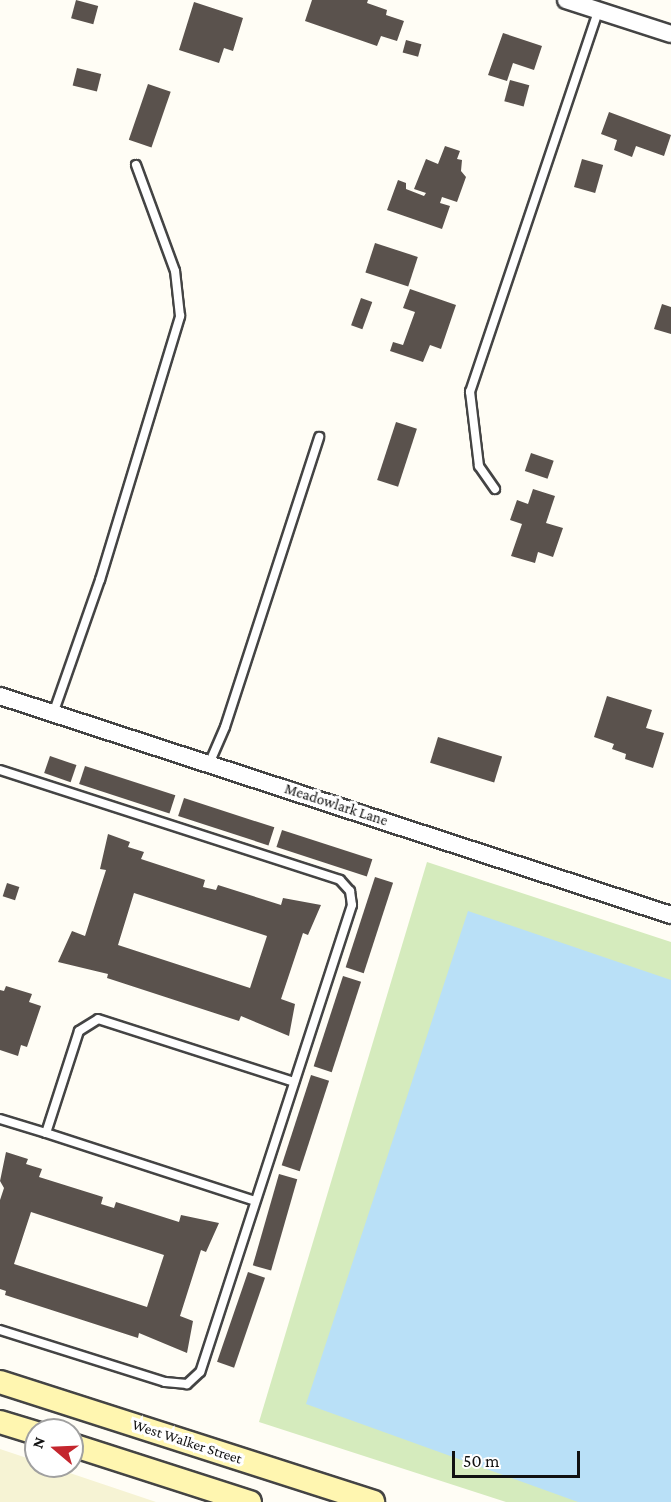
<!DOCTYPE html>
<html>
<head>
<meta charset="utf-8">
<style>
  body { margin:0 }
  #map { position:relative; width:671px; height:1502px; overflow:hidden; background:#fffdf5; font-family:"Crimson Pro",serif }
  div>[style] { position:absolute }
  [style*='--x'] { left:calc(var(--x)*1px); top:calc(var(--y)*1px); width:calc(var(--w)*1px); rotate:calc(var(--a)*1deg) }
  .farmland>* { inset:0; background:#f6f3d4 }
  .green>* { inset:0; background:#d5ebbd }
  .water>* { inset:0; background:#b9e0f7 }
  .building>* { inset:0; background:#5a524d; transform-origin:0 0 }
  .roads { filter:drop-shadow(2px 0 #444) drop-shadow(-2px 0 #444) drop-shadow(0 2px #444) drop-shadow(0 -2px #444) }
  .lane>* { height:8px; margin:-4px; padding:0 4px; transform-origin:4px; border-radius:4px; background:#fff }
  .street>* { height:16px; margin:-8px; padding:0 8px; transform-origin:8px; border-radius:8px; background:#fff }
  .secondary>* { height:22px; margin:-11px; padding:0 11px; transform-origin:11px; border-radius:11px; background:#fff6b0 }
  span { translate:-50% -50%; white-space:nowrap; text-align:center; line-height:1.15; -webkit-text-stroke:6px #fff; paint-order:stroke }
  .street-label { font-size:15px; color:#111 }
  .north { position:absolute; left:24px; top:1418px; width:60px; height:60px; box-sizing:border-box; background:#fff; border:2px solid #a0a0a0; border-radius:50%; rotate:289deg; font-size:16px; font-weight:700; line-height:24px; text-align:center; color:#111 }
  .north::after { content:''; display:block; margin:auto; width:21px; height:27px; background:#c4262e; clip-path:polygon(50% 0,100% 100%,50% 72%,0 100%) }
  .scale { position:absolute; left:452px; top:1451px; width:128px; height:27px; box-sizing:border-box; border:3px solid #111; border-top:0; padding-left:8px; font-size:18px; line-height:21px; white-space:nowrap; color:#111; -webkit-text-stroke:4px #fff; paint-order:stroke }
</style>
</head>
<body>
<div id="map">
  <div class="farmland">
    <div style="clip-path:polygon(0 1449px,36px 1461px,36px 1466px,49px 1466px,156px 1502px,0 1502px)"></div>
  </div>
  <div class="green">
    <div style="clip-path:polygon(427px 862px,671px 942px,671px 1502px,506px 1502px,259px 1422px)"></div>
  </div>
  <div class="water">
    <div style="clip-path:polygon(468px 911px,671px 980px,671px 1502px,578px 1502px,306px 1404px)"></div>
  </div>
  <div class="building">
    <div style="left:76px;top:0;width:23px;height:19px;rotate:15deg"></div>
    <div style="clip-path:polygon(312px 0,368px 0,367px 3px,387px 10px,386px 15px,404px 21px,397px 41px,381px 36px,377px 46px,305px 21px)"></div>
    <div style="clip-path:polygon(194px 2px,243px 18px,233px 51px,224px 48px,219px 63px,179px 50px)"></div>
    <div style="clip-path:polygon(503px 33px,542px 46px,534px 70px,513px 63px,507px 81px,488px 75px)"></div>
    <div style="left:406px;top:40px;width:16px;height:13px;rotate:15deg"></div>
    <div style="left:77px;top:68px;width:25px;height:18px;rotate:14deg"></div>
    <div style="left:510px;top:80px;width:20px;height:22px;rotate:15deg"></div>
    <div style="left:148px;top:84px;width:24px;height:59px;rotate:19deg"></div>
    <div style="clip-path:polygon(609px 112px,671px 135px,664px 156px,636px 146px,632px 157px,614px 150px,617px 140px,601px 134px)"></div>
    <div style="clip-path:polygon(445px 146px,460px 151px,457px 159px,462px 160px,461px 171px,466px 177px,457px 202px,442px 197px,440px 203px,450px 206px,442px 229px,387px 210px,398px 180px,406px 183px,406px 189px,424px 196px,426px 193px,414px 189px,426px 159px,438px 164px)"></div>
    <div style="left:582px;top:159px;width:22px;height:29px;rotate:16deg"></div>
    <div style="left:375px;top:243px;width:45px;height:31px;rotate:18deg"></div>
    <div style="clip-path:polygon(410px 289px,456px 305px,441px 349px,430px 345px,423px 362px,390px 351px,393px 342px,403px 345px,415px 312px,403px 308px)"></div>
    <div style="left:361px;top:298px;width:12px;height:29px;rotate:20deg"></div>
    <div style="clip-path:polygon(662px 304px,671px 307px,671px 334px,654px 329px)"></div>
    <div style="left:396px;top:422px;width:22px;height:61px;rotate:18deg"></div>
    <div style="left:531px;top:453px;width:24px;height:19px;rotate:19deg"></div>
    <div style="clip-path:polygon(533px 489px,555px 496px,546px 523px,563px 528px,553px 557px,538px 552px,535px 563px,511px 556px,522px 524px,510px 520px,517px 500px,528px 504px)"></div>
    <div style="clip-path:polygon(607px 696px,652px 710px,646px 728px,664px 733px,653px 768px,625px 759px,626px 754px,612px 749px,614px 744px,594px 737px)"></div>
    <div style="left:438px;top:737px;width:67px;height:27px;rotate:17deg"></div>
    <div style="left:50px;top:756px;width:28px;height:18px;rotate:19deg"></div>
    <div style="left:85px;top:766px;width:95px;height:19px;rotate:18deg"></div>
    <div style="left:184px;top:798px;width:95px;height:19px;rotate:18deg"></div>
    <div style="left:282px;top:830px;width:95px;height:18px;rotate:18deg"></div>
    <div style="clip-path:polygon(evenodd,108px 834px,130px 842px,128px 847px,144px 852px,141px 859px,205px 880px,203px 887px,216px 890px,218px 885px,281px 905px,283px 898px,321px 905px,308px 935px,303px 933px,281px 999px,295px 1004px,289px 1036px,241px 1016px,239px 1021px,107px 978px,108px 974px,58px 962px,72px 931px,85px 936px,106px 870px,100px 869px,108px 834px,134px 893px,267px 936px,250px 988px,118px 945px,134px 893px)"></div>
    <div style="left:375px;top:877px;width:19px;height:95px;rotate:18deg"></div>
    <div style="left:7px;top:883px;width:13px;height:14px;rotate:18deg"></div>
    <div style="left:343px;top:976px;width:19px;height:95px;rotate:18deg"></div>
    <div style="clip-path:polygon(6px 986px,32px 994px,29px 1002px,41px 1006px,27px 1047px,21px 1045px,18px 1056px,0 1050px,0 990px,4px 991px)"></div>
    <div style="left:311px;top:1075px;width:19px;height:95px;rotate:18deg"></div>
    <div style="clip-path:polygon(evenodd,6px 1152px,28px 1159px,26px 1164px,42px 1169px,39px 1177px,103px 1197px,101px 1204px,114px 1208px,116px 1202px,179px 1222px,181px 1215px,219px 1223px,206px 1252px,201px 1250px,180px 1316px,193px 1321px,187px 1353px,139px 1333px,138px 1338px,5px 1295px,6px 1291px,0 1289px,0 1200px,4px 1188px,0 1181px,6px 1152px,31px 1212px,164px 1255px,147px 1307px,14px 1264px,31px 1212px)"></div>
    <div style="left:279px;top:1174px;width:19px;height:95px;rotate:16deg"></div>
    <div style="left:248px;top:1272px;width:18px;height:95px;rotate:19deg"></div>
  </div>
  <div class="roads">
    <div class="lane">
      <div style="--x:495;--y:489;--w:28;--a:-125"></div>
      <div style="--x:479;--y:466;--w:75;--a:-96.9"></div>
      <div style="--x:470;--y:392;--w:402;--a:-71.4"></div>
      <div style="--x:53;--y:714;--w:142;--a:-70.7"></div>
      <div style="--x:100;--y:580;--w:276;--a:-73.1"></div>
      <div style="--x:180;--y:316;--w:45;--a:-96.3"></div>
      <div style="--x:175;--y:271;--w:113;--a:-110.2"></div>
      <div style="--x:209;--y:764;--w:40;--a:-66.6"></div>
      <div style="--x:225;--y:727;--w:305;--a:-72"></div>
      <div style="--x:0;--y:770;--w:357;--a:17.9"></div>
      <div style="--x:340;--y:880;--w:15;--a:48"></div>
      <div style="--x:350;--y:891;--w:14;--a:82"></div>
      <div style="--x:352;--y:905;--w:491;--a:108"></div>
      <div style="--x:200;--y:1372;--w:18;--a:137"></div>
      <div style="--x:187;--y:1384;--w:22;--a:-175"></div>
      <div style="--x:165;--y:1382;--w:173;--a:-162.5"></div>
      <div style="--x:0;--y:1119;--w:48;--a:16.9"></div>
      <div style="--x:46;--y:1133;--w:107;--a:-72.1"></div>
      <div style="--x:79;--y:1031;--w:22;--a:-32"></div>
      <div style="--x:98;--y:1019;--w:206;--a:17.8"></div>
      <div style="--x:46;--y:1133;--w:220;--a:18"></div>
    </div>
    <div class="street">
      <div style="--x:566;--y:0;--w:110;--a:17.9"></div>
      <div style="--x:0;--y:696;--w:706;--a:18.08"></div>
    </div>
    <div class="secondary">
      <div style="--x:0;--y:1382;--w:392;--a:17.8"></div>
      <div style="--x:0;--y:1422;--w:38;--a:17"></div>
      <div style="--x:72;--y:1445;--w:187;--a:17.8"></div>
    </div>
  </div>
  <div class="street-label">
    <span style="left:336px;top:805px;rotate:18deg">Meadowlark Lane</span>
    <span style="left:187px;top:1442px;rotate:18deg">West Walker Street</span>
  </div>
  <div class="north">N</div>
  <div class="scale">50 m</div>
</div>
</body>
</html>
